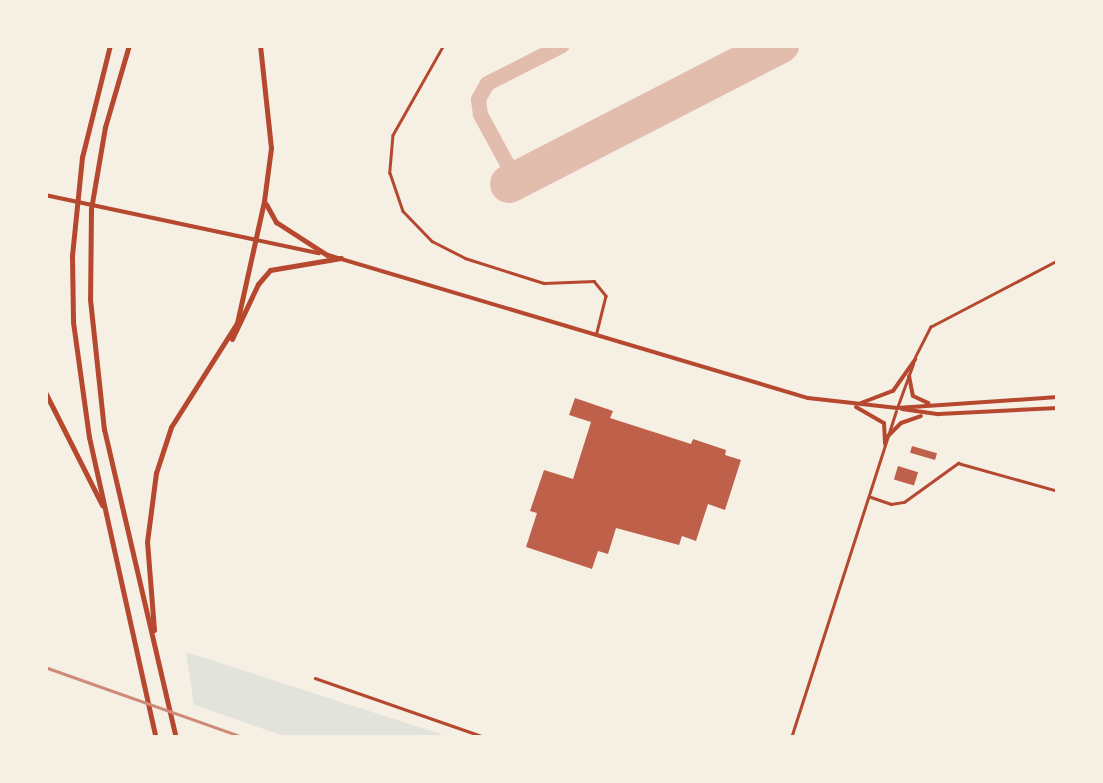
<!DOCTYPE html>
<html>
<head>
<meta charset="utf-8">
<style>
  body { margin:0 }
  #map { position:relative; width:1103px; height:783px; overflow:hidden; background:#f6efe4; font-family:"Libre Baskerville",serif }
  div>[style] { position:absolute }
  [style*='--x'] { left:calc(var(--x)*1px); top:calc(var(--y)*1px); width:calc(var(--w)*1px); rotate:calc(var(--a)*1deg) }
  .green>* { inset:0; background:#e2e4dc }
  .taxiway>* { height:15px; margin:-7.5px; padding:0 7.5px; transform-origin:7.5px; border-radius:7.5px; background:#e2bdae }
  .runway>* { height:38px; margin:-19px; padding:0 19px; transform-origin:19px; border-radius:19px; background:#e2bdae }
  .building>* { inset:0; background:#bf614a; transform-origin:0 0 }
  .minor>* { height:2.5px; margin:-1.25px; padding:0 1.25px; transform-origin:1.25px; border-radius:1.25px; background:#b5482f }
  .tertiary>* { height:2.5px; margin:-1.25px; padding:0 1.25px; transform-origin:1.25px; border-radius:1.25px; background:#b5482f }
  .primary>* { height:4px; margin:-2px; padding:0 2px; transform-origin:2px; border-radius:2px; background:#b5482f }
  .motorway>* { height:5px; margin:-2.5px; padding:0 2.5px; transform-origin:2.5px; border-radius:2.5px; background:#b5482f }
  .rail>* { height:2.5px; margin:-1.25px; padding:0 1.25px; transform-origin:1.25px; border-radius:1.25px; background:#cf8b77 }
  span { translate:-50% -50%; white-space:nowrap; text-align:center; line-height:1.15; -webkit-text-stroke:8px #f6efe4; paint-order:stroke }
  .frame { position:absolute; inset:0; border:48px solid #f6efe4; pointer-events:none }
</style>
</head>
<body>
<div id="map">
  <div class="green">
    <div style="clip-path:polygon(186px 652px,453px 738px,290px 738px,194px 705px)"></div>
  </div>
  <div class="taxiway">
    <div style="--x:538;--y:170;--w:16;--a:173"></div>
    <div style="--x:522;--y:172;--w:17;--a:-152"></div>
    <div style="--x:507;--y:164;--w:57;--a:-118.4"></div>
    <div style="--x:480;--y:114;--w:15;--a:-98"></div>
    <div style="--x:478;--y:99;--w:18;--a:-61"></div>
    <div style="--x:487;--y:83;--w:84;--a:-26.9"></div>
  </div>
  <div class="runway">
    <div style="--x:509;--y:184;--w:305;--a:-27.2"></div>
  </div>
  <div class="building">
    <div style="clip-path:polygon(575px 398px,613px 411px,610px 418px,691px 444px,693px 439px,726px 450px,725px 455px,741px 460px,725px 510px,708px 504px,696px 541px,682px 536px,679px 545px,616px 528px,608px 554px,598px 551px,592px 569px,526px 547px,537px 513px,530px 511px,544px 470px,573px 479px,591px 422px,569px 415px)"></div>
    <div style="left:912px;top:446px;width:26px;height:7px;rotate:16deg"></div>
    <div style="left:898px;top:466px;width:21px;height:14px;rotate:17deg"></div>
  </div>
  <div class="minor">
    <div style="--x:915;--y:357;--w:34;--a:-63"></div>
    <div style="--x:930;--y:327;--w:144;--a:-27.6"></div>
    <div style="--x:897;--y:408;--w:47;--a:-70"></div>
    <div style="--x:315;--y:678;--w:182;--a:19.2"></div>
  </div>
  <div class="tertiary">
    <div style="--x:444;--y:45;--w:103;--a:119.5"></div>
    <div style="--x:393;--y:135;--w:38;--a:95"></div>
    <div style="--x:390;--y:173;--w:40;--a:71.1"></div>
    <div style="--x:403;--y:211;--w:42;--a:46"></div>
    <div style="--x:432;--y:241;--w:37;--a:27"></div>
    <div style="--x:465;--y:258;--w:83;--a:17.6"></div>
    <div style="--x:544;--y:283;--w:50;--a:-2.3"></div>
    <div style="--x:594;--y:281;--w:19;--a:51"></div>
    <div style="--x:606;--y:296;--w:38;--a:104"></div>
    <div style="--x:871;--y:497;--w:21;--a:19"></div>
    <div style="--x:891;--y:504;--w:13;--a:-9"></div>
    <div style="--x:904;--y:502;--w:67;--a:-35.8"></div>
    <div style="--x:958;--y:463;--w:104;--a:15.6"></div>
    <div style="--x:791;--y:738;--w:343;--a:-72.2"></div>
  </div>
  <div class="primary">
    <div style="--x:45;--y:195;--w:280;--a:12"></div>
    <div style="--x:328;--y:255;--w:501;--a:16.59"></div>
    <div style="--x:808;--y:398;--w:90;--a:6.4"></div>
    <div style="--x:897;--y:408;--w:161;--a:-3.9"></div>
    <div style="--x:909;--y:376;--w:20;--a:79"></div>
    <div style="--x:913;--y:396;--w:17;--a:25"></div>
    <div style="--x:861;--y:403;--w:34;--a:-21"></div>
    <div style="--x:893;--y:391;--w:39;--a:-55"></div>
    <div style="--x:856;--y:407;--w:32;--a:30"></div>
    <div style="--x:884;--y:423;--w:21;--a:87"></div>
    <div style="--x:902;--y:409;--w:37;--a:8"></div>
    <div style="--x:939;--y:414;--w:119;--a:-2.9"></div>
    <div style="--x:888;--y:436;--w:18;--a:-45"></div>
    <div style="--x:901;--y:423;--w:21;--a:-19"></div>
  </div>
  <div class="motorway">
    <div style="--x:110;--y:45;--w:115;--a:104"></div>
    <div style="--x:82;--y:157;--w:100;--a:95.8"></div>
    <div style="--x:72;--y:256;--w:66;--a:89.1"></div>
    <div style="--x:73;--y:322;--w:116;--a:82.1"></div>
    <div style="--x:89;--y:437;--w:308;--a:77.5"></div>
    <div style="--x:129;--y:45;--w:85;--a:106.3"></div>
    <div style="--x:105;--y:127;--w:83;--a:99.7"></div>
    <div style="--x:91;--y:209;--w:90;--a:90.6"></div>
    <div style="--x:90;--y:299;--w:131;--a:83.9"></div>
    <div style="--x:104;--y:429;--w:317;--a:76.9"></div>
    <div style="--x:266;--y:204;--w:21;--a:61"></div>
    <div style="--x:276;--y:222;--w:61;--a:32.9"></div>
    <div style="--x:232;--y:339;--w:61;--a:-64.7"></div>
    <div style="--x:258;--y:284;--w:18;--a:-49"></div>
    <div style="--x:270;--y:270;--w:72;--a:-9.6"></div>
    <div style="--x:45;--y:392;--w:127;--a:63.2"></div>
    <div style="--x:154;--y:630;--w:88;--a:-94.5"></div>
    <div style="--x:147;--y:542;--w:70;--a:-82.6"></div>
    <div style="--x:156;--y:473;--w:48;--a:-71.9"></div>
    <div style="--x:171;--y:427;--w:123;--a:-57.6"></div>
    <div style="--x:237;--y:323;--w:125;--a:-77.5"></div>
    <div style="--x:264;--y:201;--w:53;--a:-82.5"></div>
    <div style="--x:271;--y:148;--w:104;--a:-96.1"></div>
  </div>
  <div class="rail">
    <div style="--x:45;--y:667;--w:212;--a:19.5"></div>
  </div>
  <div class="frame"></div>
</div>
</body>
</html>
